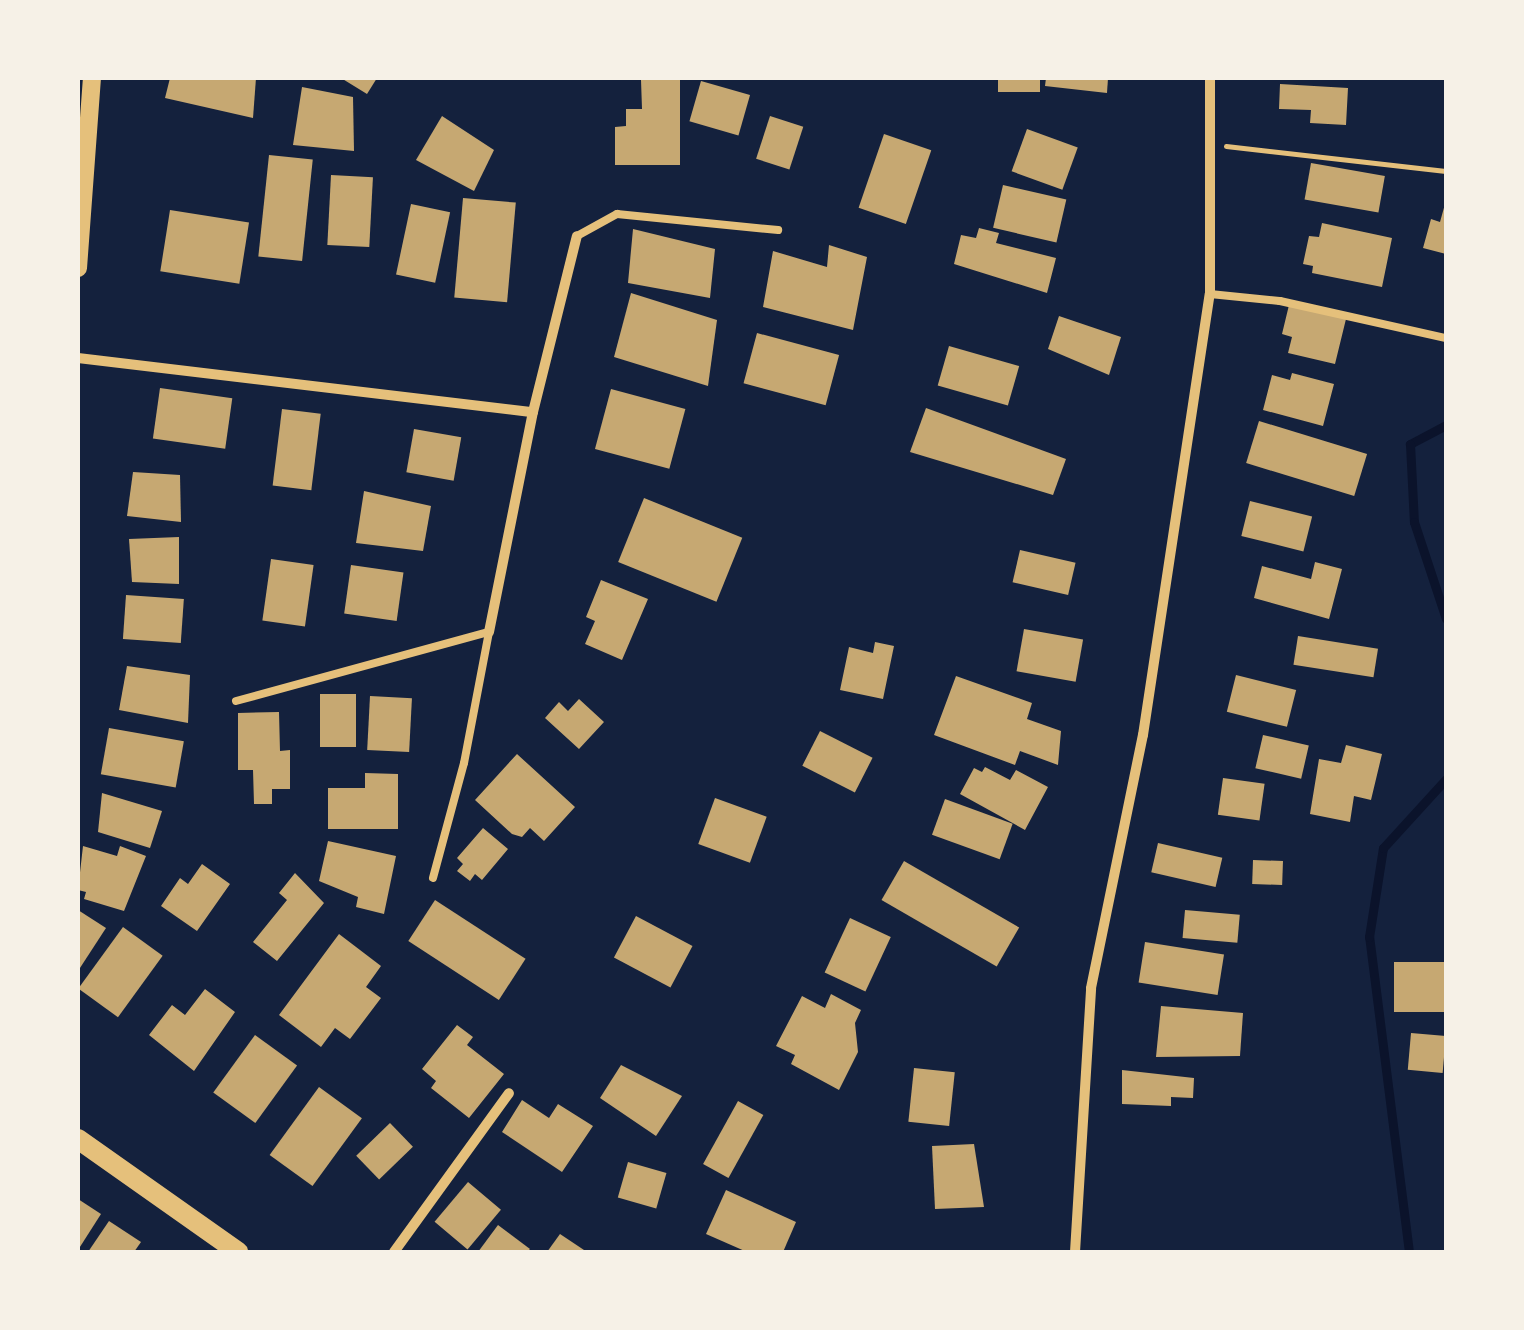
<!DOCTYPE html>
<html>
<head>
<meta charset="utf-8">
<style>
  body { margin:0 }
  #map { position:relative; width:1524px; height:1330px; overflow:hidden; background:#14213d; font-family:Quicksand,sans-serif }
  div>[style] { position:absolute }
  [style*='--x'] { left:calc(var(--x)*1px); top:calc(var(--y)*1px); width:calc(var(--w)*1px); rotate:calc(var(--a)*1deg) }
  .stream>* { height:9px; margin:-4.5px; padding:0 4.5px; transform-origin:4.5px; border-radius:4.5px; background:#0b132b }
  .building>* { inset:0; background:#c6a872; transform-origin:0 0 }
  .path>* { height:5px; margin:-2.5px; padding:0 2.5px; transform-origin:2.5px; border-radius:2.5px; background:#e5c07b }
  .service>* { height:8px; margin:-4px; padding:0 4px; transform-origin:4px; border-radius:4px; background:#e5c07b }
  .minor>* { height:10px; margin:-5px; padding:0 5px; transform-origin:5px; border-radius:5px; background:#e5c07b }
  .tertiary>* { height:18px; margin:-9px; padding:0 9px; transform-origin:9px; border-radius:9px; background:#e5c07b }
  .secondary>* { height:20px; margin:-10px; padding:0 10px; transform-origin:10px; border-radius:10px; background:#e5c07b }
  span { translate:-50% -50%; white-space:nowrap; text-align:center; line-height:1.15; -webkit-text-stroke:8px #f6f1e7; paint-order:stroke }
  .frame { position:absolute; inset:0; border:80px solid #f6f1e7; pointer-events:none }
</style>
</head>
<body>
<div id="map">
  <div class="stream">
    <div style="--x:1446;--y:425;--w:41;--a:152.2"></div>
    <div style="--x:1410;--y:444;--w:78;--a:87.1"></div>
    <div style="--x:1414;--y:522;--w:102;--a:71.7"></div>
    <div style="--x:1409;--y:1252;--w:318;--a:-97.2"></div>
    <div style="--x:1369;--y:937;--w:90;--a:-81.1"></div>
    <div style="--x:1383;--y:848;--w:93;--a:-47.6"></div>
  </div>
  <div class="building">
    <div style="clip-path:polygon(170px 78px,256px 78px,253px 118px,165px 98px)"></div>
    <div style="clip-path:polygon(341px 78px,377px 78px,367px 94px)"></div>
    <div style="left:998px;top:78px;width:42px;height:14px"></div>
    <div style="clip-path:polygon(1046px 78px,1108px 78px,1107px 93px,1045px 86px)"></div>
    <div style="clip-path:polygon(641px 80px,680px 80px,680px 165px,615px 165px,615px 127px,626px 126px,626px 109px,642px 109px)"></div>
    <div style="left:701px;top:81px;width:51px;height:42px;rotate:16deg"></div>
    <div style="clip-path:polygon(1280px 84px,1348px 88px,1346px 125px,1310px 123px,1311px 110px,1279px 109px)"></div>
    <div style="clip-path:polygon(302px 87px,353px 97px,354px 151px,293px 145px)"></div>
    <div style="clip-path:polygon(442px 116px,494px 150px,474px 191px,416px 160px)"></div>
    <div style="left:770px;top:116px;width:35px;height:45px;rotate:18deg"></div>
    <div style="left:1027px;top:129px;width:54px;height:45px;rotate:20deg"></div>
    <div style="left:884px;top:134px;width:50px;height:78px;rotate:19deg"></div>
    <div style="left:269px;top:155px;width:44px;height:102px;rotate:6deg"></div>
    <div style="left:1311px;top:163px;width:75px;height:37px;rotate:10deg"></div>
    <div style="left:331px;top:175px;width:42px;height:70px;rotate:3deg"></div>
    <div style="left:1003px;top:185px;width:65px;height:44px;rotate:13deg"></div>
    <div style="left:463px;top:198px;width:53px;height:100px;rotate:5deg"></div>
    <div style="left:411px;top:204px;width:40px;height:72px;rotate:12deg"></div>
    <div style="clip-path:polygon(1445px 204px,1446px 204px,1446px 254px,1423px 248px,1431px 219px,1440px 222px)"></div>
    <div style="left:170px;top:210px;width:80px;height:62px;rotate:9deg"></div>
    <div style="clip-path:polygon(1322px 223px,1392px 238px,1382px 287px,1312px 273px,1313px 266px,1303px 264px,1309px 236px,1319px 237px)"></div>
    <div style="clip-path:polygon(979px 228px,999px 233px,996px 243px,1056px 258px,1047px 293px,954px 264px,961px 235px,976px 238px)"></div>
    <div style="clip-path:polygon(633px 229px,715px 249px,710px 298px,628px 283px)"></div>
    <div style="clip-path:polygon(829px 245px,867px 257px,853px 330px,763px 307px,773px 251px,827px 267px)"></div>
    <div style="clip-path:polygon(631px 293px,717px 320px,708px 386px,614px 357px)"></div>
    <div style="clip-path:polygon(1289px 305px,1346px 319px,1335px 364px,1288px 353px,1292px 337px,1282px 334px)"></div>
    <div style="clip-path:polygon(1059px 316px,1121px 337px,1109px 375px,1048px 349px)"></div>
    <div style="left:757px;top:333px;width:85px;height:52px;rotate:15deg"></div>
    <div style="left:949px;top:346px;width:73px;height:41px;rotate:16deg"></div>
    <div style="clip-path:polygon(1292px 373px,1334px 384px,1323px 426px,1263px 410px,1272px 375px,1290px 380px)"></div>
    <div style="left:160px;top:388px;width:73px;height:51px;rotate:8deg"></div>
    <div style="left:611px;top:389px;width:77px;height:62px;rotate:15deg"></div>
    <div style="clip-path:polygon(926px 408px,1066px 459px,1053px 495px,910px 452px)"></div>
    <div style="left:282px;top:409px;width:39px;height:77px;rotate:7deg"></div>
    <div style="left:1259px;top:421px;width:113px;height:44px;rotate:17deg"></div>
    <div style="left:414px;top:429px;width:48px;height:44px;rotate:10deg"></div>
    <div style="clip-path:polygon(133px 472px,180px 475px,181px 522px,127px 516px)"></div>
    <div style="clip-path:polygon(364px 491px,431px 506px,423px 551px,356px 543px)"></div>
    <div style="left:644px;top:498px;width:106px;height:69px;rotate:22deg"></div>
    <div style="left:1250px;top:501px;width:64px;height:36px;rotate:14deg"></div>
    <div style="clip-path:polygon(179px 537px,179px 584px,132px 582px,129px 539px)"></div>
    <div style="left:1020px;top:550px;width:57px;height:33px;rotate:13deg"></div>
    <div style="left:271px;top:559px;width:43px;height:62px;rotate:8deg"></div>
    <div style="clip-path:polygon(1315px 562px,1342px 569px,1329px 619px,1254px 598px,1262px 566px,1311px 579px)"></div>
    <div style="left:351px;top:565px;width:53px;height:49px;rotate:8deg"></div>
    <div style="clip-path:polygon(601px 580px,648px 599px,622px 660px,585px 644px,595px 621px,586px 617px)"></div>
    <div style="left:126px;top:595px;width:58px;height:44px;rotate:4deg"></div>
    <div style="left:1024px;top:629px;width:60px;height:43px;rotate:10deg"></div>
    <div style="left:1298px;top:636px;width:81px;height:29px;rotate:9deg"></div>
    <div style="clip-path:polygon(875px 642px,894px 646px,883px 699px,840px 690px,849px 647px,873px 653px)"></div>
    <div style="clip-path:polygon(127px 666px,190px 675px,188px 723px,119px 710px)"></div>
    <div style="left:1236px;top:675px;width:62px;height:38px;rotate:14deg"></div>
    <div style="clip-path:polygon(956px 676px,1032px 703px,1027px 719px,1061px 731px,1058px 765px,1020px 751px,1015px 765px,934px 735px)"></div>
    <div style="left:320px;top:694px;width:36px;height:53px"></div>
    <div style="left:370px;top:696px;width:42px;height:54px;rotate:3deg"></div>
    <div style="clip-path:polygon(579px 699px,604px 722px,579px 749px,545px 718px,559px 702px,568px 711px)"></div>
    <div style="clip-path:polygon(279px 712px,280px 751px,290px 750px,290px 789px,272px 789px,272px 804px,254px 804px,253px 770px,238px 770px,238px 713px)"></div>
    <div style="left:109px;top:728px;width:76px;height:47px;rotate:10deg"></div>
    <div style="left:820px;top:731px;width:59px;height:39px;rotate:27deg"></div>
    <div style="left:1263px;top:735px;width:47px;height:34px;rotate:13deg"></div>
    <div style="clip-path:polygon(1346px 745px,1382px 754px,1371px 800px,1354px 796px,1350px 822px,1310px 814px,1319px 759px,1341px 763px)"></div>
    <div style="clip-path:polygon(517px 754px,575px 807px,544px 841px,530px 828px,522px 837px,512px 834px,475px 800px)"></div>
    <div style="clip-path:polygon(985px 767px,1010px 780px,1016px 770px,1048px 787px,1025px 830px,960px 794px,974px 768px,982px 772px)"></div>
    <div style="clip-path:polygon(365px 773px,398px 774px,398px 829px,328px 829px,328px 788px,365px 788px)"></div>
    <div style="left:1223px;top:778px;width:42px;height:37px;rotate:8deg"></div>
    <div style="clip-path:polygon(102px 793px,162px 811px,150px 848px,98px 832px)"></div>
    <div style="left:715px;top:798px;width:55px;height:49px;rotate:20deg"></div>
    <div style="left:945px;top:799px;width:72px;height:38px;rotate:20deg"></div>
    <div style="clip-path:polygon(483px 828px,508px 849px,482px 880px,475px 874px,470px 881px,457px 871px,463px 864px,457px 858px)"></div>
    <div style="clip-path:polygon(328px 841px,396px 856px,384px 914px,356px 907px,358px 897px,319px 881px)"></div>
    <div style="left:1158px;top:843px;width:66px;height:30px;rotate:13deg"></div>
    <div style="clip-path:polygon(83px 846px,117px 856px,120px 846px,146px 856px,124px 911px,84px 899px,86px 892px,78px 890px)"></div>
    <div style="left:1253px;top:860px;width:30px;height:24px;rotate:2deg"></div>
    <div style="left:904px;top:861px;width:133px;height:45px;rotate:30deg"></div>
    <div style="clip-path:polygon(202px 864px,230px 884px,197px 931px,161px 906px,180px 878px,188px 884px)"></div>
    <div style="clip-path:polygon(295px 873px,324px 903px,277px 961px,253px 942px,287px 900px,279px 893px)"></div>
    <div style="left:435px;top:900px;width:108px;height:49px;rotate:33deg"></div>
    <div style="clip-path:polygon(78px 910px,106px 928px,78px 971px)"></div>
    <div style="left:1185px;top:910px;width:55px;height:28px;rotate:5deg"></div>
    <div style="left:636px;top:916px;width:64px;height:47px;rotate:28deg"></div>
    <div style="left:850px;top:918px;width:45px;height:60px;rotate:25deg"></div>
    <div style="left:123px;top:927px;width:49px;height:76px;rotate:36deg"></div>
    <div style="clip-path:polygon(339px 934px,381px 966px,366px 987px,381px 998px,350px 1039px,335px 1028px,321px 1047px,279px 1015px)"></div>
    <div style="left:1145px;top:942px;width:80px;height:41px;rotate:9deg"></div>
    <div style="left:1446px;top:962px;width:50px;height:52px;rotate:90deg"></div>
    <div style="clip-path:polygon(205px 989px,235px 1012px,194px 1071px,149px 1035px,172px 1005px,185px 1015px)"></div>
    <div style="clip-path:polygon(831px 994px,861px 1010px,855px 1023px,858px 1052px,839px 1090px,791px 1064px,795px 1055px,776px 1046px,802px 996px,825px 1008px)"></div>
    <div style="clip-path:polygon(1161px 1006px,1243px 1013px,1240px 1056px,1156px 1057px)"></div>
    <div style="clip-path:polygon(457px 1025px,473px 1037px,467px 1045px,504px 1074px,469px 1118px,431px 1088px,436px 1081px,422px 1069px)"></div>
    <div style="left:1411px;top:1033px;width:35px;height:37px;rotate:5deg"></div>
    <div style="left:255px;top:1035px;width:52px;height:71px;rotate:36deg"></div>
    <div style="clip-path:polygon(621px 1065px,682px 1096px,656px 1136px,600px 1098px)"></div>
    <div style="left:914px;top:1068px;width:41px;height:54px;rotate:6deg"></div>
    <div style="clip-path:polygon(1122px 1070px,1194px 1078px,1193px 1098px,1171px 1097px,1171px 1106px,1122px 1104px)"></div>
    <div style="left:319px;top:1087px;width:53px;height:84px;rotate:36deg"></div>
    <div style="clip-path:polygon(522px 1100px,549px 1118px,558px 1104px,593px 1126px,562px 1172px,502px 1132px)"></div>
    <div style="left:738px;top:1101px;width:29px;height:72px;rotate:29deg"></div>
    <div style="left:390px;top:1123px;width:33px;height:47px;rotate:46deg"></div>
    <div style="clip-path:polygon(974px 1144px,984px 1207px,935px 1209px,932px 1146px)"></div>
    <div style="left:628px;top:1162px;width:40px;height:37px;rotate:16deg"></div>
    <div style="left:468px;top:1182px;width:43px;height:52px;rotate:40deg"></div>
    <div style="clip-path:polygon(726px 1190px,796px 1222px,783px 1252px,747px 1252px,706px 1234px)"></div>
    <div style="clip-path:polygon(78px 1199px,101px 1214px,78px 1250px)"></div>
    <div style="clip-path:polygon(109px 1221px,141px 1242px,134px 1252px,88px 1252px)"></div>
    <div style="clip-path:polygon(498px 1225px,530px 1249px,527px 1252px,478px 1252px)"></div>
    <div style="clip-path:polygon(560px 1234px,587px 1252px,547px 1252px)"></div>
  </div>
  <div class="path">
    <div style="--x:1226;--y:146;--w:221;--a:6.5"></div>
  </div>
  <div class="service">
    <div style="--x:577;--y:236;--w:46;--a:-28.8"></div>
    <div style="--x:617;--y:214;--w:162;--a:5.7"></div>
    <div style="--x:1210;--y:294;--w:70;--a:5.7"></div>
    <div style="--x:1280;--y:301;--w:170;--a:12.6"></div>
    <div style="--x:236;--y:701;--w:262;--a:-15.3"></div>
    <div style="--x:489;--y:632;--w:133;--a:100.8"></div>
    <div style="--x:464;--y:763;--w:119;--a:105.1"></div>
  </div>
  <div class="minor">
    <div style="--x:78;--y:358;--w:458;--a:6.8"></div>
    <div style="--x:489;--y:632;--w:224;--a:-78.7"></div>
    <div style="--x:533;--y:412;--w:181;--a:-76"></div>
    <div style="--x:394;--y:1252;--w:196;--a:-54.1"></div>
    <div style="--x:1075;--y:1252;--w:264;--a:-86.5"></div>
    <div style="--x:1091;--y:988;--w:258;--a:-78.4"></div>
    <div style="--x:1143;--y:735;--w:446;--a:-81.4"></div>
    <div style="--x:1210;--y:294;--w:216;--a:-90"></div>
  </div>
  <div class="tertiary">
    <div style="--x:78;--y:268;--w:191;--a:-85.8"></div>
  </div>
  <div class="secondary">
    <div style="--x:78;--y:1139;--w:196;--a:35.2"></div>
  </div>
  <div class="frame"></div>
</div>
</body>
</html>
